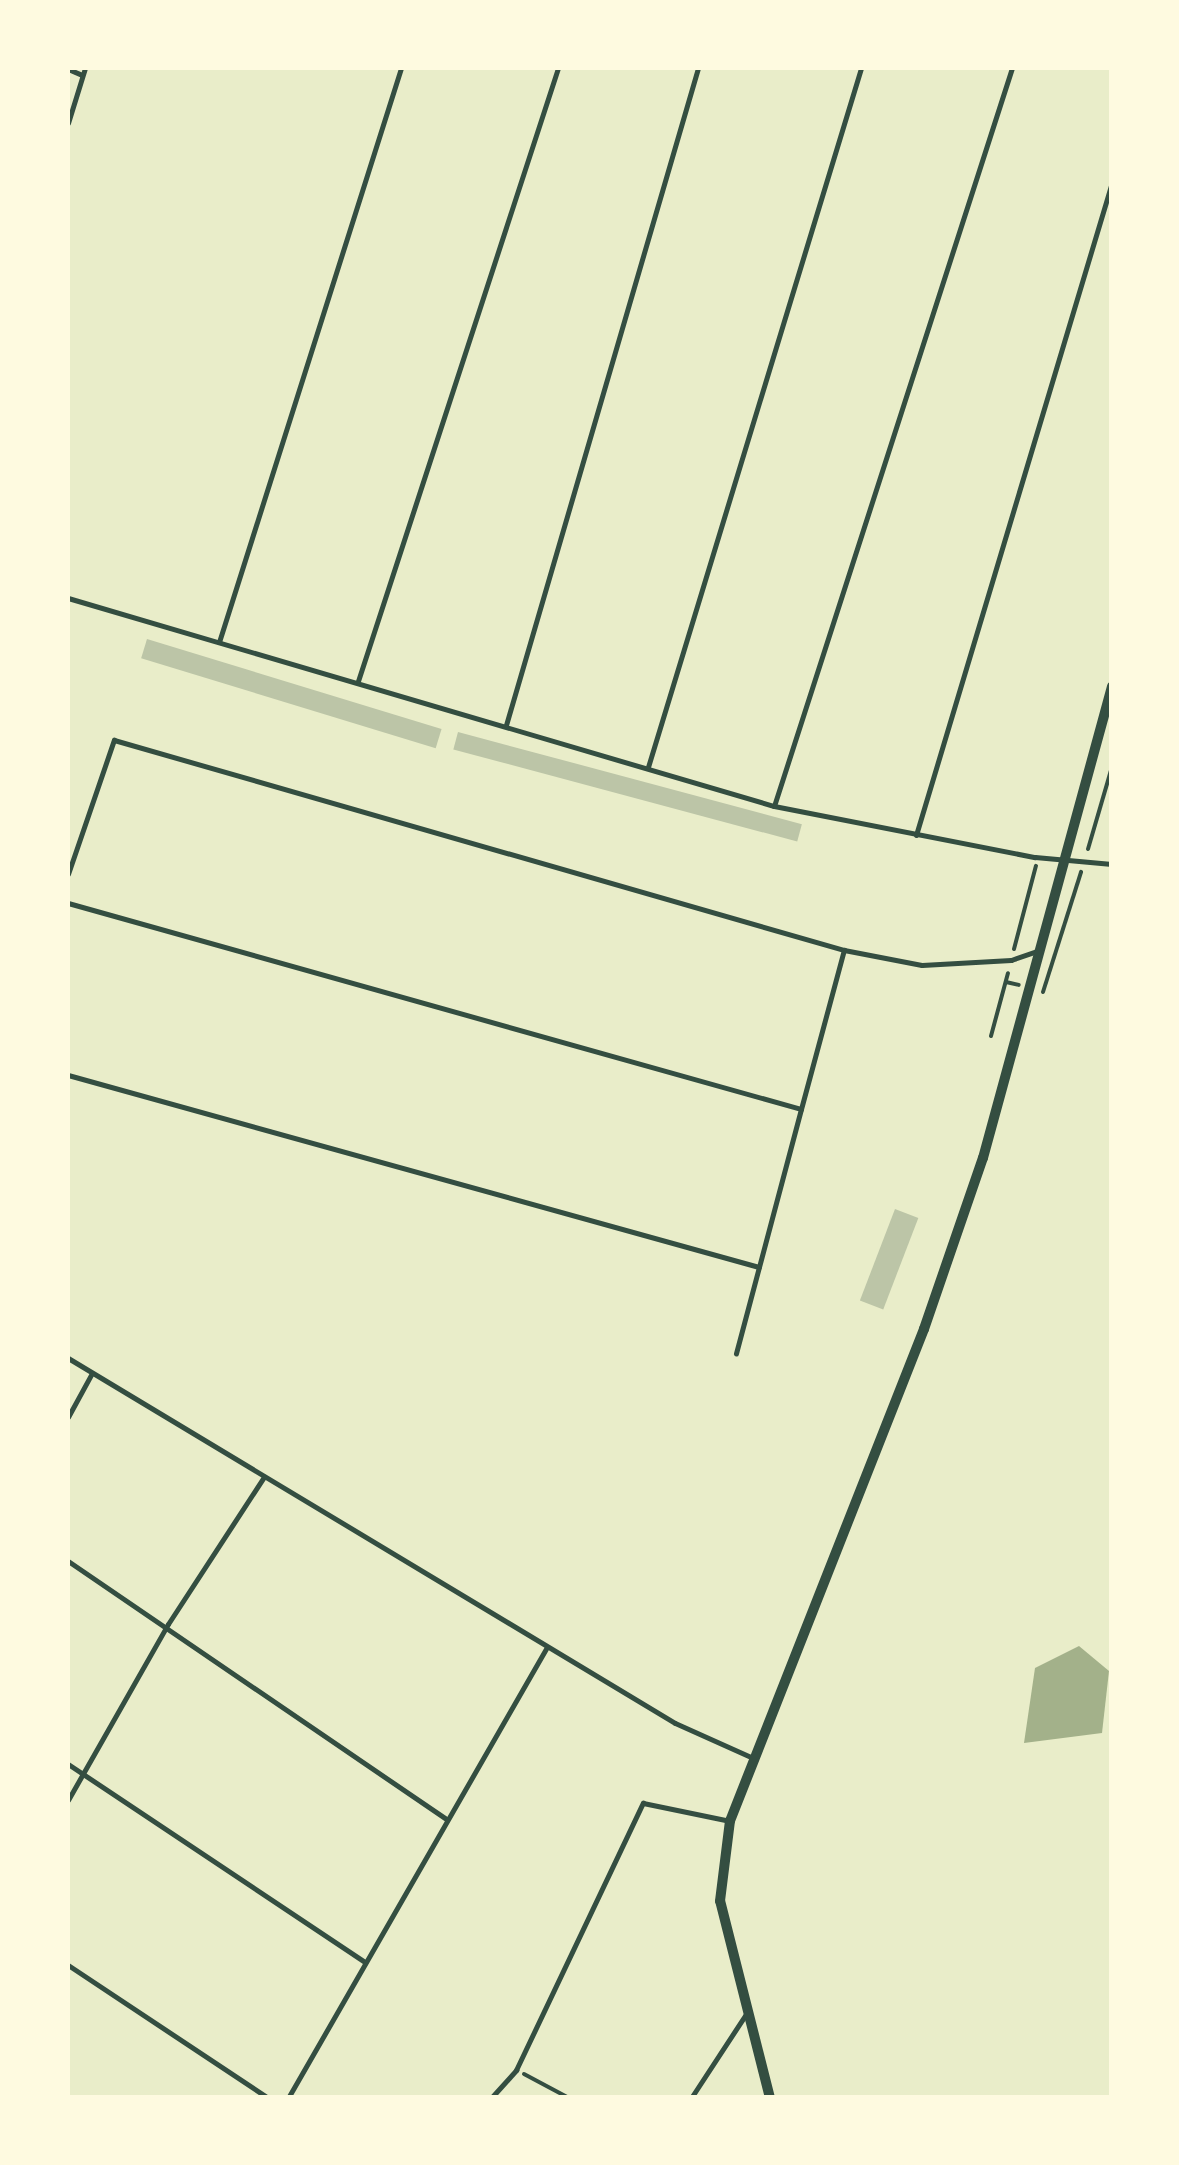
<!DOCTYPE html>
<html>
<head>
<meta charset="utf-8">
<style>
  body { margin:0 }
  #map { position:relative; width:1179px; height:2165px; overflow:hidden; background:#e9edc9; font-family:"Alegreya Sans",sans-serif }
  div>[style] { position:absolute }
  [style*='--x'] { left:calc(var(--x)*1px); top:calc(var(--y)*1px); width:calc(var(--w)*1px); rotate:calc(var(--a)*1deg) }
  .water>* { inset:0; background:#a3b18a }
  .building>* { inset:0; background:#bcc5a7; transform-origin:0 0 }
  .path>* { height:4px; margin:-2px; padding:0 2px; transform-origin:2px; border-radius:2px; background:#344e41 }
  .service>* { height:5px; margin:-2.5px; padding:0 2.5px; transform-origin:2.5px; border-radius:2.5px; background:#344e41 }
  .minor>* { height:10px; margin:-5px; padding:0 5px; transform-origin:5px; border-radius:5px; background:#344e41 }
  span { translate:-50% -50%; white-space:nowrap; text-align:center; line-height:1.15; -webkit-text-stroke:8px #fefae0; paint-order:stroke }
  .frame { position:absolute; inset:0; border:70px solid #fefae0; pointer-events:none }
</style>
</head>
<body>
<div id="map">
  <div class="water">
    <div style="clip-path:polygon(1079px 1646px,1109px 1671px,1102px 1733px,1024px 1743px,1035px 1668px)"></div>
  </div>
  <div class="building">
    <div style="left:147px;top:639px;width:308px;height:20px;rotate:17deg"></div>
    <div style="left:458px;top:732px;width:356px;height:18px;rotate:15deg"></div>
    <div style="left:895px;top:1209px;width:25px;height:98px;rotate:21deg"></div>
  </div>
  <div class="path">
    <div style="--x:1088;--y:849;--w:85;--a:-73.7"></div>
    <div style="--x:1014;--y:949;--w:86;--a:-75.2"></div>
    <div style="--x:1006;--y:982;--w:13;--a:13"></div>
    <div style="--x:1043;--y:992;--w:126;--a:-72.4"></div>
    <div style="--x:991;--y:1036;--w:65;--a:-74.9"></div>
    <div style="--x:524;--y:2074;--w:51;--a:28.1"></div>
  </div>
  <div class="service">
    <div style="--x:68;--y:69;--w:15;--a:23"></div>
    <div style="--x:68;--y:123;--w:58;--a:-72.8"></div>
    <div style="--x:68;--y:598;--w:736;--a:16.42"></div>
    <div style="--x:774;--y:806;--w:266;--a:11.1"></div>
    <div style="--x:1035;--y:857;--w:77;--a:5.2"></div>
    <div style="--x:219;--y:642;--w:602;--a:-72.41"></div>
    <div style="--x:358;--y:681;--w:645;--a:-71.93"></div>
    <div style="--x:506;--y:725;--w:684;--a:-73.71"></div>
    <div style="--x:648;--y:767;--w:731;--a:-73.05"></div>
    <div style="--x:774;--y:806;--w:775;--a:-72.13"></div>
    <div style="--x:916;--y:835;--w:682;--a:-73.29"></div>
    <div style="--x:68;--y:874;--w:142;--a:-71.1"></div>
    <div style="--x:114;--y:740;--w:760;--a:16.05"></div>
    <div style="--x:844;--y:950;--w:79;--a:10.9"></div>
    <div style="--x:922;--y:965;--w:89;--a:-3.2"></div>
    <div style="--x:1011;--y:960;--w:31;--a:-19"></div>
    <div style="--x:68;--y:903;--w:761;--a:15.7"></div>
    <div style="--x:801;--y:1109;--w:253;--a:104.9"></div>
    <div style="--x:68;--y:1075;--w:717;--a:15.53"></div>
    <div style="--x:801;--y:1109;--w:165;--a:-74.9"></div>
    <div style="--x:68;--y:1358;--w:708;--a:31.02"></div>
    <div style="--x:675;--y:1723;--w:88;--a:24.2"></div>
    <div style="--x:68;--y:1417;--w:50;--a:-61.4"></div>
    <div style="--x:68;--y:1561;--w:459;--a:34.3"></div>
    <div style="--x:68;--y:1764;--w:357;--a:33.7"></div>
    <div style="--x:68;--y:1800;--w:202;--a:-60.4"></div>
    <div style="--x:168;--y:1624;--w:176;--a:-56.9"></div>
    <div style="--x:68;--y:1965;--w:240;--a:33.6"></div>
    <div style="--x:288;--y:2098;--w:520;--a:-60.13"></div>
    <div style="--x:491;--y:2098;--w:38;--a:-48"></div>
    <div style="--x:516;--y:2070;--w:296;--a:-64.6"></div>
    <div style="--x:643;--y:1803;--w:89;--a:11.7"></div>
    <div style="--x:691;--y:2098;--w:100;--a:-56.8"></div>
  </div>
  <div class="minor">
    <div style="--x:770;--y:2098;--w:203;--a:-104.2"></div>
    <div style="--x:720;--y:1901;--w:81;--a:-82.9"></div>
    <div style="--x:730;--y:1821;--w:529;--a:-68.48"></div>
    <div style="--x:924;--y:1329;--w:181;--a:-71"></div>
    <div style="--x:983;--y:1158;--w:489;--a:-74.7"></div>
  </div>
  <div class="frame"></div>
</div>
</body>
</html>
